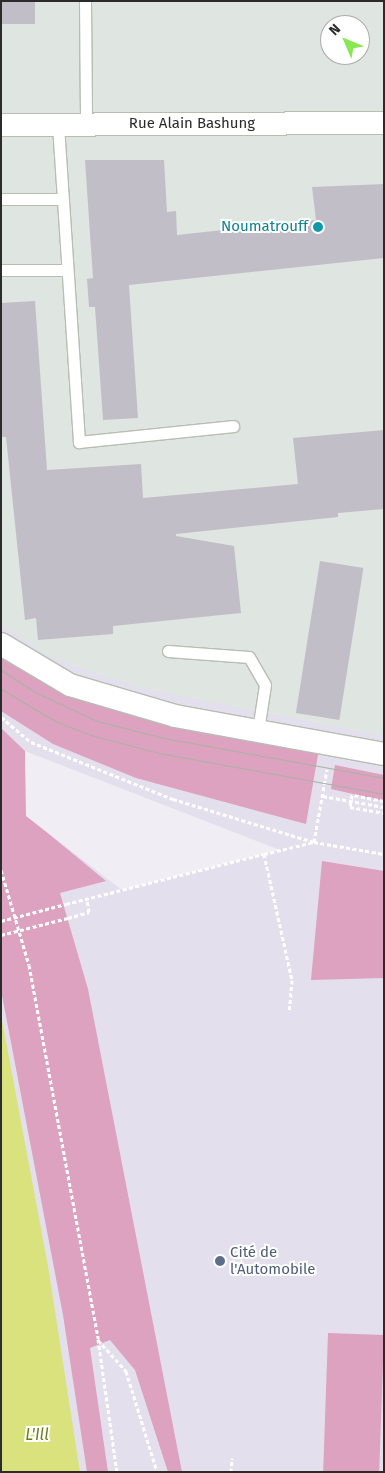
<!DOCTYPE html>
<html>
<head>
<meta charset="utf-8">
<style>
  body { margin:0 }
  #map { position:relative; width:385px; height:1473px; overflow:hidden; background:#e4dfec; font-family:"Fira Sans",sans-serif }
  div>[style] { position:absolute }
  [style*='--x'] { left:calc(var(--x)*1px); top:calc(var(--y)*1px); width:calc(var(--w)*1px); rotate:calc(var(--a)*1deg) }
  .industrial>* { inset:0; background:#dfe5e0 }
  .green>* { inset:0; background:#dca2c0; transform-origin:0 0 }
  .plaza>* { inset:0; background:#f0edf4 }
  .water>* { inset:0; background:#dae27e }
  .building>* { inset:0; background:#c2bec7; transform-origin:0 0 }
  .path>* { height:3px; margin-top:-1.5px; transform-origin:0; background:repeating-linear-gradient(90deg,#fff 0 4px,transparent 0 6.5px) }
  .roads { filter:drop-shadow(1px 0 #b7bdb3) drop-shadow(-1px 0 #b7bdb3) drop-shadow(0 1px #b7bdb3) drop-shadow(0 -1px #b7bdb3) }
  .lane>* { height:11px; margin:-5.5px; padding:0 5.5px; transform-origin:5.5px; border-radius:5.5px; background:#fff }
  .street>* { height:22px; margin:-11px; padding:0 11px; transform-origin:11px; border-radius:11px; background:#fff }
  .tram>* { height:1px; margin:-0.5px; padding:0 0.5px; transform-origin:0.5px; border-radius:0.5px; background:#a8b3a2 }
  .path-bridge>* { height:3px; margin-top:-1.5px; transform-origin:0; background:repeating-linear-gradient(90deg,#fff 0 4px,transparent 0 6.5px) }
  .dots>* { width:14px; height:14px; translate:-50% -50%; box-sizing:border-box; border:2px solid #fff; border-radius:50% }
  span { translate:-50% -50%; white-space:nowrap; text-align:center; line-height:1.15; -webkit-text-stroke:4px #fff; paint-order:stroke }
  .street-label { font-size:15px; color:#2b2b2b }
  .culture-label { font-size:15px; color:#0d838f }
  .right { translate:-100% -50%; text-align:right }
  .service-label { font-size:15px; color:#4e5e75 }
  .left { translate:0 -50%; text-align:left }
  .water-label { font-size:16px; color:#6d7c1a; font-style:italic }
  .frame { position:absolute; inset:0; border:2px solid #2b2b2b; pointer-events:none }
  .north { position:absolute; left:320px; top:15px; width:50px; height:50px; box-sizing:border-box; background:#fff; border:1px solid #aaa; border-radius:50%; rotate:315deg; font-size:14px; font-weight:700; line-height:20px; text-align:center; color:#2b2b2b }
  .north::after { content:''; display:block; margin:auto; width:18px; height:22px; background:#89e751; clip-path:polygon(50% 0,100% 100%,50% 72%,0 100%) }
</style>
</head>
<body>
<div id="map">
  <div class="industrial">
    <div style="clip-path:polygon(evenodd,1px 1px,384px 1px,384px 736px,141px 688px,49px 657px,1px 624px,1px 1px,330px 25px,360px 25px,360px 55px,330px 55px,330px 25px)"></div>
  </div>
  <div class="green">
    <div style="clip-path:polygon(1px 656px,67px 692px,319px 749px,306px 824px,136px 778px,53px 744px,1px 711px)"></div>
    <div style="clip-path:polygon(1px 728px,25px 751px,27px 816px,106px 881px,60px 893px,88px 989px,182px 1472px,168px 1472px,135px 1370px,110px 1340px,90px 1348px,108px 1472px,87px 1472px,63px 1315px,1px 990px)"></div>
    <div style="clip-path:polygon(335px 765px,384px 775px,384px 801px,331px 789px)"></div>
    <div style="clip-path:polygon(322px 861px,384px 871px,384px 978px,311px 980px)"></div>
    <div style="left:328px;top:1333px;width:56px;height:139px;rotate:2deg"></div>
  </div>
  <div class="plaza">
    <div style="clip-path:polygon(25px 751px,280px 850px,122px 890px,26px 816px)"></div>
  </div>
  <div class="water">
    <div style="clip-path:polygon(1px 1015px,48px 1266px,80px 1472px,1px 1472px)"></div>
  </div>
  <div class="building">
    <div style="left:1px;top:1px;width:34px;height:23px"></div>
    <div style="clip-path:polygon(85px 160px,164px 160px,167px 212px,176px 211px,177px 235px,316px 220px,312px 187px,384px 184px,384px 258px,129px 285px,138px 418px,103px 420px,95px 307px,89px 307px,87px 279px,93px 278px)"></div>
    <div style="clip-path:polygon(35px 301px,47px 470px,141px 464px,143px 498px,298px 484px,293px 438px,384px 430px,384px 509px,338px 513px,338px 517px,176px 534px,176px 536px,234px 546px,241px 613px,113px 626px,113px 634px,38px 640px,36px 618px,25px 620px,6px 437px,1px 437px,1px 303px)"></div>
    <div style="left:320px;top:561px;width:44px;height:154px;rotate:9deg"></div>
  </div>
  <div class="path">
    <div style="--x:1;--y:717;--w:39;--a:40"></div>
    <div style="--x:31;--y:742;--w:153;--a:21.9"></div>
    <div style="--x:173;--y:799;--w:147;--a:17"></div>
    <div style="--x:314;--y:842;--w:71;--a:9.7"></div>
    <div style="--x:323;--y:796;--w:62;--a:10.2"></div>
    <div style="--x:384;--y:801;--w:33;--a:-169"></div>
    <div style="--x:352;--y:795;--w:12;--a:99"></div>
    <div style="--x:350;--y:807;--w:35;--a:10"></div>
    <div style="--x:264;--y:854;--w:51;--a:-13.5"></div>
    <div style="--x:314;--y:842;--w:74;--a:-79.9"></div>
    <div style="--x:1;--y:870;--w:99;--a:73.6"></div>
    <div style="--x:29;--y:965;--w:380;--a:79.5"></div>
    <div style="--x:98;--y:1339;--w:134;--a:81.9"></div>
    <div style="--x:66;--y:904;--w:204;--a:-14.2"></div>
    <div style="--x:264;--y:854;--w:129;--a:77.5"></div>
    <div style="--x:292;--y:980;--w:32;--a:95"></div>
    <div style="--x:68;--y:918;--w:22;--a:-16"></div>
    <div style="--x:89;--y:912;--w:13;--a:-99"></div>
    <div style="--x:98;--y:1340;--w:42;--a:47.9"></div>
    <div style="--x:126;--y:1371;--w:106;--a:72.9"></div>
    <div style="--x:231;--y:1472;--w:14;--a:-86"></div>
  </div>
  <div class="roads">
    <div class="lane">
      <div style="--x:85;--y:1;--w:123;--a:89.5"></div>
      <div style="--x:58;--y:125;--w:318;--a:86.2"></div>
      <div style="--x:79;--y:442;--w:155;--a:-5.9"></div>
      <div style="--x:1;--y:199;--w:61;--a:0"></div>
      <div style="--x:1;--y:270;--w:66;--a:0"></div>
      <div style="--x:168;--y:651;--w:81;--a:4.2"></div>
      <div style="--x:249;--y:657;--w:32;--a:60"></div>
      <div style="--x:265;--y:685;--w:46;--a:98.8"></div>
    </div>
    <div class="street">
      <div style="--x:1;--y:125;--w:383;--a:-0.3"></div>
      <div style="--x:1;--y:644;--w:80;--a:30.7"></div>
      <div style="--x:70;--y:685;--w:109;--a:16.4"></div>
      <div style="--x:175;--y:716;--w:212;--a:10.3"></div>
    </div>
  </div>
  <div class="tram">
    <div style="--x:1;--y:670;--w:40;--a:32.9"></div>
    <div style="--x:35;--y:692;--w:68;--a:25.1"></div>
    <div style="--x:97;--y:721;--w:69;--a:14.2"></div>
    <div style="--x:164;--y:738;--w:224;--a:10.3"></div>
    <div style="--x:1;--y:689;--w:65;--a:30.5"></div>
    <div style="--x:57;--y:722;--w:36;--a:21"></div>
    <div style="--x:91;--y:735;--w:70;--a:14.8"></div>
    <div style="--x:159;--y:753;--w:229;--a:10.3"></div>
  </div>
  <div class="path-bridge">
    <div style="--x:1;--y:921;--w:67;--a:-14.7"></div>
    <div style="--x:1;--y:935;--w:69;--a:-14.2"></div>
  </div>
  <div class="dots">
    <div style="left:318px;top:227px;background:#0f9aa8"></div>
    <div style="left:220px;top:1261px;background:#5c6f8a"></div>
  </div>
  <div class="street-label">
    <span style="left:192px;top:124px">Rue Alain Bashung</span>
  </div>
  <div class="culture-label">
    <span class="right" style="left:308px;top:227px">Noumatrouff</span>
  </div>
  <div class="service-label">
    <span class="left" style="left:230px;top:1261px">Cité de<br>l'Automobile</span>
  </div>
  <div class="water-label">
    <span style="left:37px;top:1435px">L'Ill</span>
  </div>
  <div class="frame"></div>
  <div class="north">N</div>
</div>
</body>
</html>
